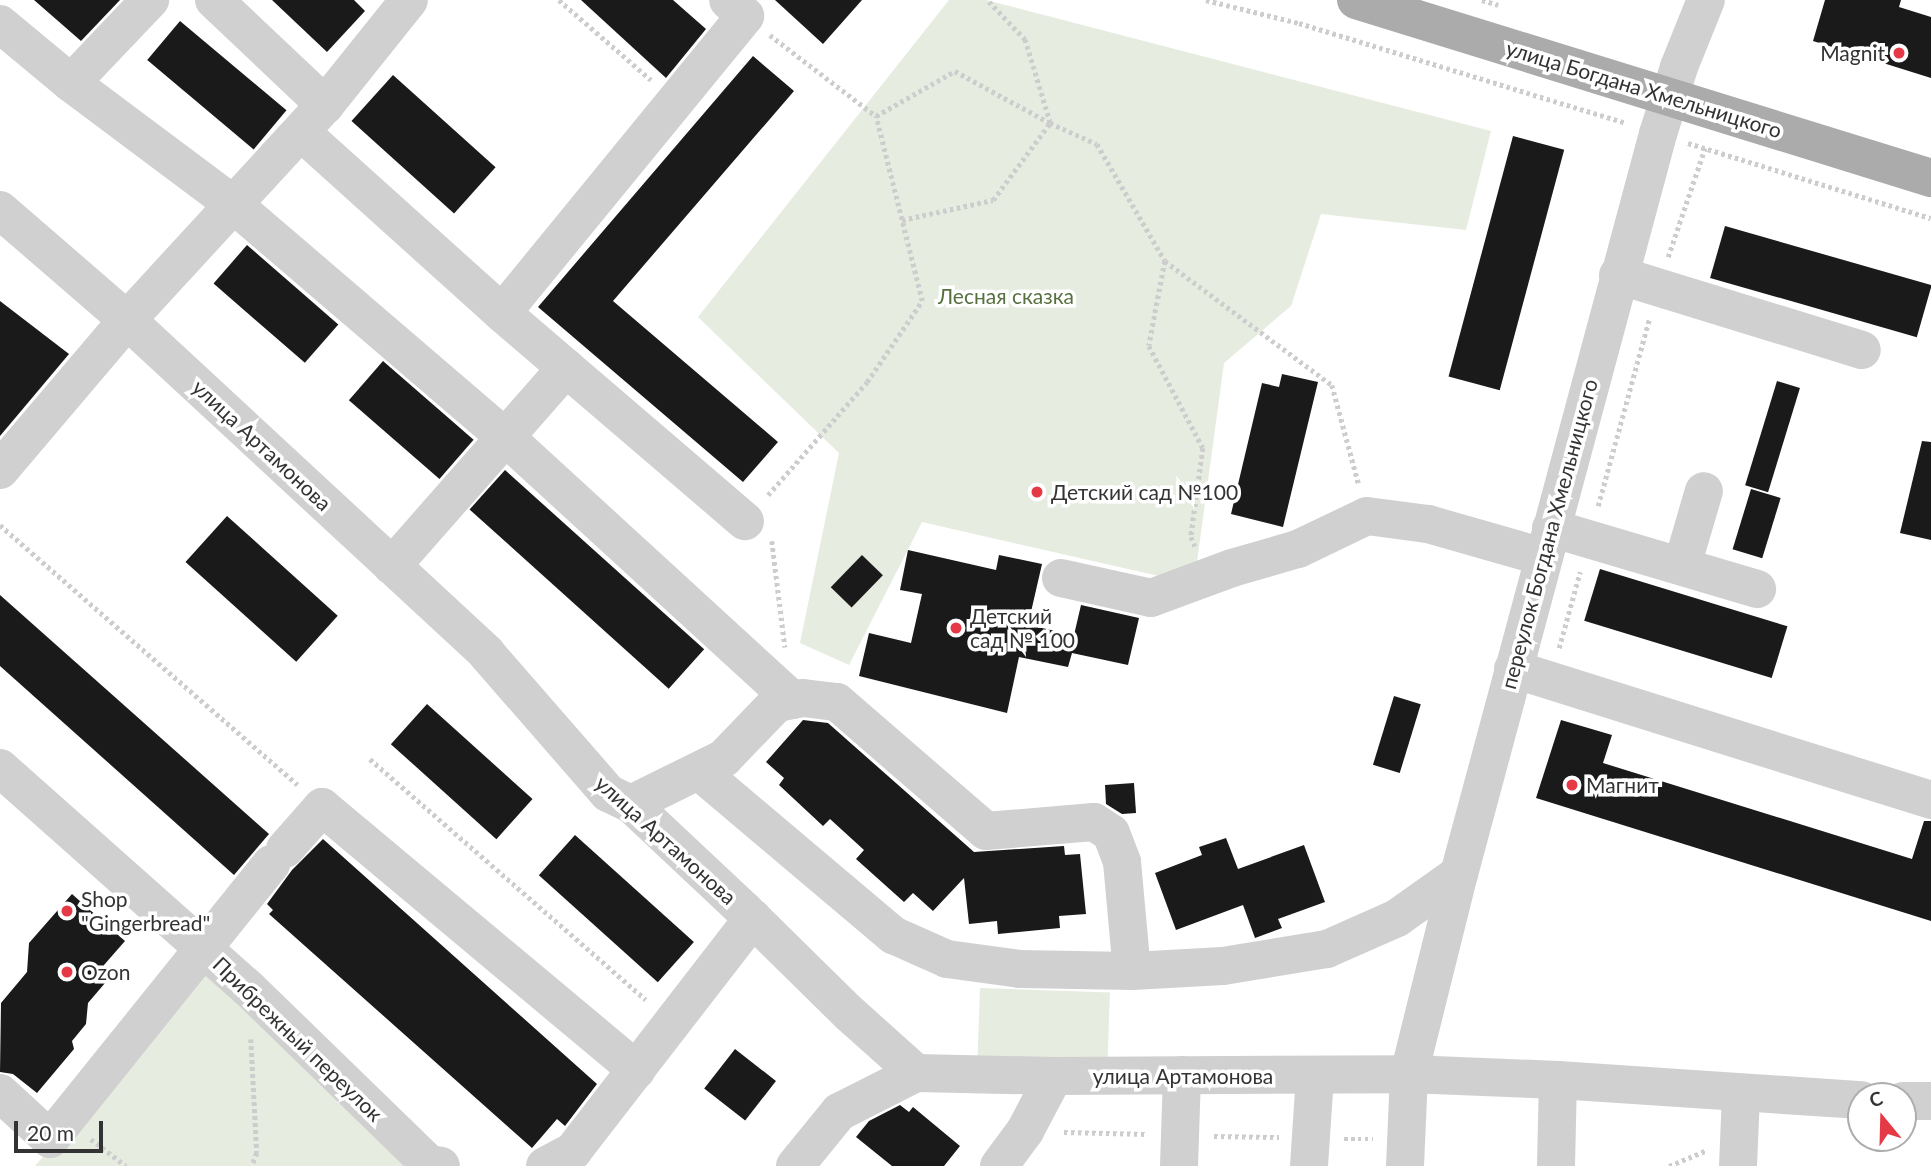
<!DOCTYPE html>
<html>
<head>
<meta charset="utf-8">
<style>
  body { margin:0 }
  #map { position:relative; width:1931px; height:1166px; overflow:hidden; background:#fff; font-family:Lato,sans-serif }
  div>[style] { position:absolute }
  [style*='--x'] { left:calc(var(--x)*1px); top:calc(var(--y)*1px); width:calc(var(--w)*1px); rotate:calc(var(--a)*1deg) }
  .green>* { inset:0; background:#e6ecdf; transform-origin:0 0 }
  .building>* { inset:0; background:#1a1a1a; transform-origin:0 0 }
  .path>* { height:4.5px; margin-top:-2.25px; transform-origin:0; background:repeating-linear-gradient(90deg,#cdcdcd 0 3.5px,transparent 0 7px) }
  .minor>* { height:38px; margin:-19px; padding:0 19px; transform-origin:19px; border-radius:19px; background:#d0d0d0 }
  .major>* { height:38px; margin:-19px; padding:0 19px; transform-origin:19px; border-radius:19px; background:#ababab }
  .dots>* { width:19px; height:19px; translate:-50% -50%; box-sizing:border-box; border:4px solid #fff; border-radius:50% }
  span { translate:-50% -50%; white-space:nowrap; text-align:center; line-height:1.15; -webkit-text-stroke:7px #fff; paint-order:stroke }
  .poi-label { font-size:21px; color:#333 }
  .right { translate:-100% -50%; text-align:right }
  .left { translate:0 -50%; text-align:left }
  .street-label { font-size:21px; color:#333 }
  .park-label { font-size:21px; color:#56703f }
  .north { position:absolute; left:1847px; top:1082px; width:70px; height:70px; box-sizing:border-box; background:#fff; border:2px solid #adadad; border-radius:50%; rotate:341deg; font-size:19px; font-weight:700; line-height:28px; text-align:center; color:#333 }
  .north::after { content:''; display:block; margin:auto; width:24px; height:32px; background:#e63946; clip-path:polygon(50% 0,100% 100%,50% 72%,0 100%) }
  .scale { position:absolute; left:14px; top:1121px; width:89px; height:32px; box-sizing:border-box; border:4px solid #333; border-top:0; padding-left:9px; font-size:21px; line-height:24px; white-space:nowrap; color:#333; -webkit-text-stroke:5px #fff; paint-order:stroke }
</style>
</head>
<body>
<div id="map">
  <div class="green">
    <div style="clip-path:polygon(949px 0,986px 0,1491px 131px,1466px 230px,1321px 214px,1291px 306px,1224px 363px,1194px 584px,922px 522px,849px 665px,800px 643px,839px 453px,698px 317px)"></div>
    <div style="clip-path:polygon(205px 963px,450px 1166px,35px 1166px)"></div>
    <div style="left:980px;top:988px;width:130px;height:68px;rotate:2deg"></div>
  </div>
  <div class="building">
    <div style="clip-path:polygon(34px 0,120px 0,81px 41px)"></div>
    <div style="clip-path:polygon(272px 0,354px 0,365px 11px,327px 52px)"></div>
    <div style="clip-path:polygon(581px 0,673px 0,706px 29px,666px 78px)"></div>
    <div style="clip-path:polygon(775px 0,862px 0,823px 44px)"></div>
    <div style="clip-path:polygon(1825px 0,1901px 0,1899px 7px,1931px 17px,1931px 78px,1813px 41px)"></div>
    <div style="left:180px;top:21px;width:139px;height:51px;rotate:40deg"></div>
    <div style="clip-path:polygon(753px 56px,794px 91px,613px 301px,778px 442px,743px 482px,538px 307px)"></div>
    <div style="left:393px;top:75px;width:138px;height:62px;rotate:42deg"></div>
    <div style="left:1513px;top:136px;width:53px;height:249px;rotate:15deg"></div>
    <div style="left:1725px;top:226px;width:215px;height:54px;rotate:16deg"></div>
    <div style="left:247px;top:245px;width:121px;height:51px;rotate:41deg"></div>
    <div style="clip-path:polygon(0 301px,69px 354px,0 436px)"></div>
    <div style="left:383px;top:361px;width:120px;height:52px;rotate:41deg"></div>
    <div style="clip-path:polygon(1282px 374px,1318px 382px,1283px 527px,1231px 514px,1262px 383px,1279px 387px)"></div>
    <div style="left:1777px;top:381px;width:24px;height:109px;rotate:17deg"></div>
    <div style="clip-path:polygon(1922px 441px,1931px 442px,1931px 540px,1900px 533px)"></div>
    <div style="left:505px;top:470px;width:268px;height:53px;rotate:42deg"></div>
    <div style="left:1751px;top:489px;width:31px;height:63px;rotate:17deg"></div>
    <div style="left:227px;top:516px;width:149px;height:62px;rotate:42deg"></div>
    <div style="clip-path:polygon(908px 550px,996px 570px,999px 555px,1042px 564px,1028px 625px,1074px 635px,1081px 605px,1139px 618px,1128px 665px,1072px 653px,1068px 667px,1019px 657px,1007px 713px,859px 676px,869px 633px,911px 643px,922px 594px,900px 590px)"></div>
    <div style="left:862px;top:555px;width:29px;height:45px;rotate:44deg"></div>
    <div style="left:1600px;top:569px;width:196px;height:54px;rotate:17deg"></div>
    <div style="clip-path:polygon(0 595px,269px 834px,234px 875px,0 666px)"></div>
    <div style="left:1394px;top:696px;width:28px;height:72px;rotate:17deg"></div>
    <div style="left:427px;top:704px;width:142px;height:54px;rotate:42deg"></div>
    <div style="clip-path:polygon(803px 720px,828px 723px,974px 852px,1064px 846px,1065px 855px,1080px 854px,1086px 914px,1059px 916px,1060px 928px,998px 934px,997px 921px,969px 924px,964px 878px,933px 911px,913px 893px,904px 902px,856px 859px,864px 850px,830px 819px,823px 826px,779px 785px,784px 778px,766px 762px)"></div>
    <div style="clip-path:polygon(1561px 720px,1612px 735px,1603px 763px,1912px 859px,1924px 821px,1931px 821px,1931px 921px,1536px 798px)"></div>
    <div style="clip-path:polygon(1134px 783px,1136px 813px,1122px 814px,1106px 804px,1105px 785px)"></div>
    <div style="left:575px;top:835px;width:160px;height:54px;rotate:42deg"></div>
    <div style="clip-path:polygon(1226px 838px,1238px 869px,1304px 845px,1325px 902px,1278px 919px,1282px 928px,1255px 938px,1243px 905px,1176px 930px,1155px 873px,1202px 855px,1199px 847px)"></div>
    <div style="clip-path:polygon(323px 839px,597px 1084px,565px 1126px,557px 1119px,532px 1148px,269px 914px,273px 910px,267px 904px,292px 870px)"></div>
    <div style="clip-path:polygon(72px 894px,125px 941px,104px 965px,105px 983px,88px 1003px,86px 1024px,72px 1041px,74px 1049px,37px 1093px,13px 1074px,0 1072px,1px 1003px,27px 972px,29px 943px)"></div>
    <div style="left:735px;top:1049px;width:52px;height:50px;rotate:38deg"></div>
    <div style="clip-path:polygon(900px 1105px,909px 1112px,913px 1107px,960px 1146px,944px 1166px,892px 1166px,856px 1137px,869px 1121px)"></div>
  </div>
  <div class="path">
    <div style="--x:559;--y:0;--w:122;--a:41"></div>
    <div style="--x:1206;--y:0;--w:96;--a:13.9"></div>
    <div style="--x:1299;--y:23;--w:342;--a:17"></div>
    <div style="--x:1482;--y:0;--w:17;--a:17"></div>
    <div style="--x:770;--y:35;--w:133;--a:37.4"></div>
    <div style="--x:876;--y:116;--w:91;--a:-29.7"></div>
    <div style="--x:955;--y:71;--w:108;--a:28.7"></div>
    <div style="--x:1050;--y:123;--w:51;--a:24.1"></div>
    <div style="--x:1097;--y:144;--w:135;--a:59.8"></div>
    <div style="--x:1165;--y:261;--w:86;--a:100.7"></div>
    <div style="--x:1149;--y:346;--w:115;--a:62.1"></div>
    <div style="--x:1203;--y:448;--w:90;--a:97.7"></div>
    <div style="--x:1191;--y:537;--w:10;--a:66"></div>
    <div style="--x:1688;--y:143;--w:254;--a:17.2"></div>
    <div style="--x:902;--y:220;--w:93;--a:-12.4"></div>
    <div style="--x:993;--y:200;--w:96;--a:-53.5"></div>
    <div style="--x:1050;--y:123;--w:87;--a:-106.8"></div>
    <div style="--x:1025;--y:40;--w:55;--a:-133.5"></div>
    <div style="--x:1668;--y:257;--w:115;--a:-71.3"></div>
    <div style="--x:1165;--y:261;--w:208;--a:36.6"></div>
    <div style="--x:1332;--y:385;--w:104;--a:74.9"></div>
    <div style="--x:768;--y:495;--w:150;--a:-48.8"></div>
    <div style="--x:867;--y:382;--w:98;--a:-55.8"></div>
    <div style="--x:922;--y:301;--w:191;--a:-104"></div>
    <div style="--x:1598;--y:506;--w:194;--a:-74.7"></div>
    <div style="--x:0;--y:525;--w:395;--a:41.1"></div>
    <div style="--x:772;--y:541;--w:107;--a:83"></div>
    <div style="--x:1559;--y:648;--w:79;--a:-74.6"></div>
    <div style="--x:370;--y:759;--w:366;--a:41.1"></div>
    <div style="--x:251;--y:1039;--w:114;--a:87"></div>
    <div style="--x:257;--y:1153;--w:14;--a:111"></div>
    <div style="--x:1064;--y:1132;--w:82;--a:1.4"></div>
    <div style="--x:1214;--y:1136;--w:65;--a:0.9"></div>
    <div style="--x:91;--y:1139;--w:44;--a:37.6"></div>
    <div style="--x:1344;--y:1139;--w:29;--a:0"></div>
    <div style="--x:1669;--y:1166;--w:41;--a:-22.8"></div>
  </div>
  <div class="minor">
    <div style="--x:214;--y:0;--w:153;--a:43.4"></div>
    <div style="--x:0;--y:24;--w:92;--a:39.7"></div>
    <div style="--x:71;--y:83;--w:115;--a:-46.4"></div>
    <div style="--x:71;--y:83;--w:202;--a:36.8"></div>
    <div style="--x:233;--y:204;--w:369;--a:40.6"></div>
    <div style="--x:513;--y:444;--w:379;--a:42.5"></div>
    <div style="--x:301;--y:132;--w:270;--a:42"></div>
    <div style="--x:502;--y:313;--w:320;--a:40.6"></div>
    <div style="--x:0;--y:210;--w:168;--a:40.9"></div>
    <div style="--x:127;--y:320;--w:490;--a:42.8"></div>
    <div style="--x:486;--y:653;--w:186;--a:48.9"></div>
    <div style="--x:608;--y:793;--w:25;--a:26"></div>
    <div style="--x:631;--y:804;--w:155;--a:43.2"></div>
    <div style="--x:744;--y:910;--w:148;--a:44.5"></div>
    <div style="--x:850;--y:1014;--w:89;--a:41.8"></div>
    <div style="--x:916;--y:1073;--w:138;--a:1.2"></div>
    <div style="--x:1054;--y:1076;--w:355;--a:-0.3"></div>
    <div style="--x:1409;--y:1074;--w:149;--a:2.3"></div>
    <div style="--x:1558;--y:1080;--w:304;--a:3.8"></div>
    <div style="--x:1618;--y:275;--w:255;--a:17.1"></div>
    <div style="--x:502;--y:313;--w:384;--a:-50.7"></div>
    <div style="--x:745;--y:16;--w:23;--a:-137"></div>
    <div style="--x:0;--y:470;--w:197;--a:-49.7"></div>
    <div style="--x:127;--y:320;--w:292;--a:-47.4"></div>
    <div style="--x:325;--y:105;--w:134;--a:-51.3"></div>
    <div style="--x:1551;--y:528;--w:215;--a:16.5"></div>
    <div style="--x:392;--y:566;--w:264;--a:-48.7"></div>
    <div style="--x:1682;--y:566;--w:78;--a:-73.7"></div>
    <div style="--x:1061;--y:578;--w:92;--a:12.5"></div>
    <div style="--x:1151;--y:598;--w:86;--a:-20.3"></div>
    <div style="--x:1232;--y:568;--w:69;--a:-16.1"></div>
    <div style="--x:1298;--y:549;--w:76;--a:-25.6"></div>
    <div style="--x:1367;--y:516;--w:62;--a:7.5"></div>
    <div style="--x:1428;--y:524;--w:120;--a:16"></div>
    <div style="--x:1513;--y:669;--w:438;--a:17.4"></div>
    <div style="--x:0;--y:768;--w:333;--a:41.6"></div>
    <div style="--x:249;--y:989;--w:251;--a:44.2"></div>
    <div style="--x:429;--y:1164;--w:12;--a:9"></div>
    <div style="--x:700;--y:772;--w:253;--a:40.2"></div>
    <div style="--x:893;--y:935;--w:59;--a:24"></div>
    <div style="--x:947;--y:959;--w:74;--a:7.8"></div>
    <div style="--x:1020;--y:969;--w:112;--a:1"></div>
    <div style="--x:1132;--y:971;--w:91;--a:-3.1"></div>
    <div style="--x:1223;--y:966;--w:105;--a:-9.3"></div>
    <div style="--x:1327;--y:949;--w:77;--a:-23.9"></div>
    <div style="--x:1397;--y:918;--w:76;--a:-35.4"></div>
    <div style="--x:631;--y:804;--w:104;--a:-26.3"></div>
    <div style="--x:724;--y:758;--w:76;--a:-46.1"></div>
    <div style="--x:777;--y:703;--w:26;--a:-11"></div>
    <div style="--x:803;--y:698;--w:34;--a:7"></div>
    <div style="--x:837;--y:702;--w:197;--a:40.9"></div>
    <div style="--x:986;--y:831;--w:108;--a:-4.8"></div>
    <div style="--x:1094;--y:822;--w:20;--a:33"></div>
    <div style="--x:1111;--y:833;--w:31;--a:69"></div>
    <div style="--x:1122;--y:862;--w:109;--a:84.8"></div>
    <div style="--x:285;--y:849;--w:56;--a:-48.6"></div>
    <div style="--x:322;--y:807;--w:410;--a:39.9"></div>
    <div style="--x:0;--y:1093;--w:68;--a:42.6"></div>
    <div style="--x:50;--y:1139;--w:353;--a:-51.2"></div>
    <div style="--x:1903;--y:1101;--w:28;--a:0"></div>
    <div style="--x:545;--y:1166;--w:32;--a:-28"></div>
    <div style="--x:573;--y:1151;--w:294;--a:-52.3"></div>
    <div style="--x:795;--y:1166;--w:70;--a:-50.8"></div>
    <div style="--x:839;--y:1112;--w:86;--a:-26.9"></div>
    <div style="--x:999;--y:1166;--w:44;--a:-53.4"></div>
    <div style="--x:1025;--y:1131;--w:62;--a:-62.2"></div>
    <div style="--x:1179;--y:1166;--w:91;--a:-88.1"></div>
    <div style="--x:1309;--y:1166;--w:91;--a:-86.2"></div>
    <div style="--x:1405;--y:1166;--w:92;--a:-87.5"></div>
    <div style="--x:1409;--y:1074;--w:206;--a:-76"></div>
    <div style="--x:1459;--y:874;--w:766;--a:-74.95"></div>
    <div style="--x:1658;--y:134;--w:70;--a:-72.6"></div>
    <div style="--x:1679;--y:67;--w:72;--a:-68.1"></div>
    <div style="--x:1556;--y:1166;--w:86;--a:-88.7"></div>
    <div style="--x:1738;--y:1166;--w:72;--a:-87.6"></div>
  </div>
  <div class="major">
    <div style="--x:1356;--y:0;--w:602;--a:17.2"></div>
  </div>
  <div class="dots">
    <div style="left:1899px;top:53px;background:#e63946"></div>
    <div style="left:1037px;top:492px;background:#e63946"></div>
    <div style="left:956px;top:628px;background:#e63946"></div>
    <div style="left:1572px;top:785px;background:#e63946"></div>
    <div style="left:67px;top:911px;background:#e63946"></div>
    <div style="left:67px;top:972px;background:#e63946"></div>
  </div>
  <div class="poi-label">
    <span class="right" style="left:1885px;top:53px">Magnit</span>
    <span class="left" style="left:1051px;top:492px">Детский сад №100</span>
    <span class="left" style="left:970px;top:628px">Детский<br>сад № 100</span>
    <span class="left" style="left:1586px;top:785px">Магнит</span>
    <span class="left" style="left:81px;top:911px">Shop<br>"Gingerbread"</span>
    <span class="left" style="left:81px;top:972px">Ozon</span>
  </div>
  <div class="street-label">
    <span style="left:1644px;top:89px;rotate:17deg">улица Богдана Хмельницкого</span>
    <span style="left:262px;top:445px;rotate:43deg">улица Артамонова</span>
    <span style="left:1549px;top:534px;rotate:-75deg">переулок Богдана Хмельницкого</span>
    <span style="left:666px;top:840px;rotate:42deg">улица Артамонова</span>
    <span style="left:298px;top:1039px;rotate:44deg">Прибрежный переулок</span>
    <span style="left:1183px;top:1076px">улица Артамонова</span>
  </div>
  <div class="park-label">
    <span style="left:1006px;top:296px">Лесная сказка</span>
  </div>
  <div class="north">С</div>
  <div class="scale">20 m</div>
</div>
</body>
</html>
